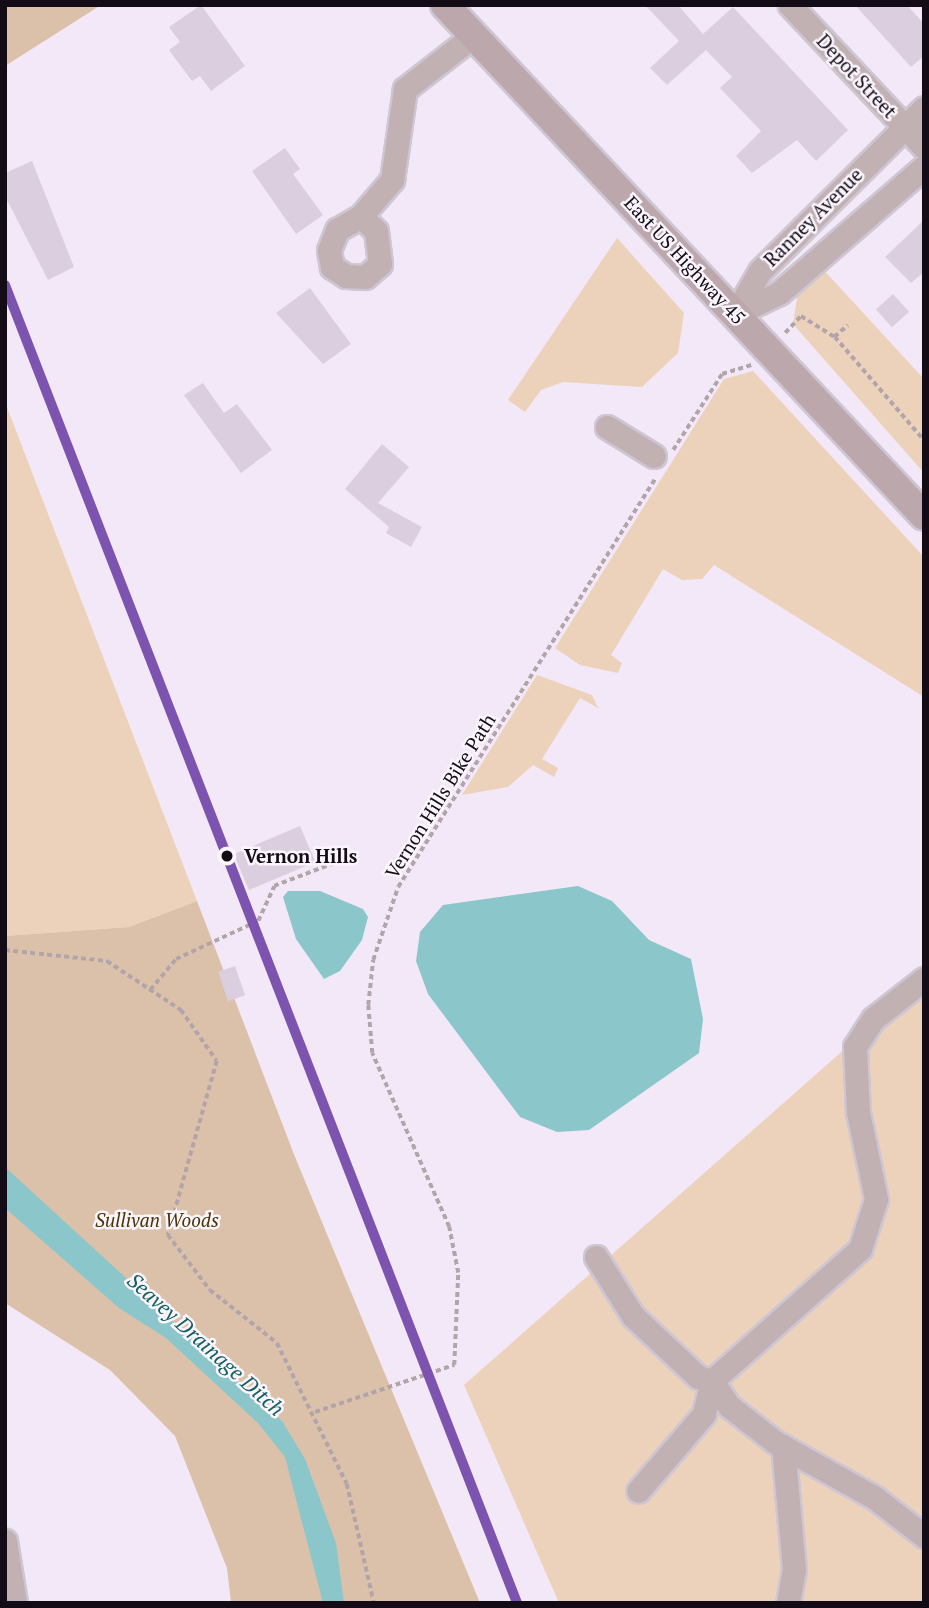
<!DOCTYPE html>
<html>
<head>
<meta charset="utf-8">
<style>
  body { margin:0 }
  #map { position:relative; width:929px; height:1608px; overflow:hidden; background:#f3e8f8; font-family:"PT Serif",serif }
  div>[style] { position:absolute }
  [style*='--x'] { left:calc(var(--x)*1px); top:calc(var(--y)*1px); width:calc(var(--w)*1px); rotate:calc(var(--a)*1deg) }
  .green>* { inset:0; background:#ecd2ba }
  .forest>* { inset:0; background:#dbc1a9 }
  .water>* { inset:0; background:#8bc6cb }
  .building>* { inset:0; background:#dacedf; transform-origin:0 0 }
  .path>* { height:3.5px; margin-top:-1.75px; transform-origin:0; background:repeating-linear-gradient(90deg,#b2a5aa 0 5px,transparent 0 8.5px) }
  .roads { filter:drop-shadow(2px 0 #cec6d2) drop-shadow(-2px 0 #cec6d2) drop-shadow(0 2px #cec6d2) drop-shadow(0 -2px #cec6d2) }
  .minor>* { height:23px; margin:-11.5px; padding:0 11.5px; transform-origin:11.5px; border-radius:11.5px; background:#c2b1b3 }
  .major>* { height:28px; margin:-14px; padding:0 14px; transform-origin:14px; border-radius:14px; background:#bca7ac }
  .rail-1>* { height:10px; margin:-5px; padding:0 5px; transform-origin:5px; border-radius:5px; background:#7c53af }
  .dots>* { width:19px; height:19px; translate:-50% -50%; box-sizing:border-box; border:4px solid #fbf6fd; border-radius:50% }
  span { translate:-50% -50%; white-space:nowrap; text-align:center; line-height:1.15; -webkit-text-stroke:5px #fbf6fd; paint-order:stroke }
  .street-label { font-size:19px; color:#130b16 }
  .stop-label { font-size:19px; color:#130b16; font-weight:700 }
  .left { translate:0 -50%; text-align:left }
  .park-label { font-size:19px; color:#4d3303; font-style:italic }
  .water-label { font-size:21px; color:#156162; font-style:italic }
  .frame { position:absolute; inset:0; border:7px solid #130b16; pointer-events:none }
</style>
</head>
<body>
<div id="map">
  <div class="green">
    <div style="clip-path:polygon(617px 238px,684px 313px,678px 353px,642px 387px,563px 382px,541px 390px,525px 412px,508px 400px)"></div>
    <div style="clip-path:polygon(821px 267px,924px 379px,924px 473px,793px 324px,799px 285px)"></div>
    <div style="clip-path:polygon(753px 371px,924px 557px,924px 697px,714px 565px,702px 579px,682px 580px,663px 569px,611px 655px,622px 663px,618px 673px,580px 665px,555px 648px,724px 379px)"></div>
    <div style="clip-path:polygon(5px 402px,197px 901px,129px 927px,5px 936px)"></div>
    <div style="clip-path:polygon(537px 675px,592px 695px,598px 708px,580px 698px,542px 759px,558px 768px,554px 777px,533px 765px,508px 787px,462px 795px)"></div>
    <div style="clip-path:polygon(924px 979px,924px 1603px,559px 1603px,464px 1385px)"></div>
  </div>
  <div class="forest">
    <div style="clip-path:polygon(5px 5px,101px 5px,5px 66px)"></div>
    <div style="clip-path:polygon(197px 901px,295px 1157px,480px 1603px,231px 1603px,227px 1568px,175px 1436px,110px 1370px,5px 1303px,5px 936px,129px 927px)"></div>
  </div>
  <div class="water">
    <div style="clip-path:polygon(578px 886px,612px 901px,649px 940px,691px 959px,703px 1019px,699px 1053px,589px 1130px,557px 1132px,520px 1117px,428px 994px,416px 961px,420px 932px,443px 905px)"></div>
    <div style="clip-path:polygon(288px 891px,320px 891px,363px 909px,368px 917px,362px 940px,340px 971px,324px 979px,296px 939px,283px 897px)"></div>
    <div style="clip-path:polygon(5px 1167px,282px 1421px,305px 1459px,336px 1543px,344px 1603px,323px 1603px,285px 1457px,258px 1423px,166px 1338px,119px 1308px,5px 1208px)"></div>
  </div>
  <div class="building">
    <div style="clip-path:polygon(201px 5px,245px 66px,211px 91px,200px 76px,192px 81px,169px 50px,180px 42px,169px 27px)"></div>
    <div style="clip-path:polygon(645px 5px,678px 5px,703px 34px,733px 7px,848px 130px,816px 161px,797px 140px,752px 173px,736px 156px,761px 131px,720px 88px,732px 77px,706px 50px,667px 85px,650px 68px,679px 41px)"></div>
    <div style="clip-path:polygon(855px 5px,907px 5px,924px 24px,924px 56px,911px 67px)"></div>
    <div style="clip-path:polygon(285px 148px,300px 169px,293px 174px,323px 215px,296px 234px,252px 171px)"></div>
    <div style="clip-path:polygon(32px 161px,74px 267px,48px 280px,5px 196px,5px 173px)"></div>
    <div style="clip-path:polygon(924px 220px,924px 272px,911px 283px,885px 257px)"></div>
    <div style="clip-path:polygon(310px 288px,351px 344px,323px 364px,276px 313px)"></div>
    <div style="left:893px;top:294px;width:24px;height:23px;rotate:48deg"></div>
    <div style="clip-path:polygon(203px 383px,224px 413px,237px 404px,272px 450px,241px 473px,184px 395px)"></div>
    <div style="clip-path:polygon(382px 444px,409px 467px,378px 503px,422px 527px,411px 547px,386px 533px,389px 527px,345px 489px)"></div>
    <div style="left:300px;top:826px;width:39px;height:72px;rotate:67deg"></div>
    <div style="left:235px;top:966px;width:31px;height:18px;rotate:71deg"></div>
  </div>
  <div class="path">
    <div style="--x:785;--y:333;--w:23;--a:-47"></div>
    <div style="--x:801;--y:316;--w:40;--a:32"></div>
    <div style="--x:835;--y:337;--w:136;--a:49.2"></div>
    <div style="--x:834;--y:337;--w:18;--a:-41"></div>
    <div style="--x:673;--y:450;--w:90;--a:-57.2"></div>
    <div style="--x:722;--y:374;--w:31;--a:-17"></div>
    <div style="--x:5;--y:950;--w:103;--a:6.2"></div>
    <div style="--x:107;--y:961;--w:89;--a:33.5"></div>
    <div style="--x:181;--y:1010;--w:62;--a:54.8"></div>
    <div style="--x:217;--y:1061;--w:181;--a:105.7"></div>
    <div style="--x:168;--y:1235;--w:69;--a:52.6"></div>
    <div style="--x:210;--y:1290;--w:85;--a:38.3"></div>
    <div style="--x:277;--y:1343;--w:157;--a:63.6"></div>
    <div style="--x:347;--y:1484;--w:122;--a:77.2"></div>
    <div style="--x:150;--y:990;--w:40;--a:-50"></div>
    <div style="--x:176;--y:959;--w:90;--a:-24.9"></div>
    <div style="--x:258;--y:921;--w:38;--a:-65"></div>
    <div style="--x:274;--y:886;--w:73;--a:-20.9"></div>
    <div style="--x:315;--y:1412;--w:147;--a:-18.7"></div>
    <div style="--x:454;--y:1365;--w:92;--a:-87.5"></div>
    <div style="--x:458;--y:1273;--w:47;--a:-101.1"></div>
    <div style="--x:449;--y:1227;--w:190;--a:-113.9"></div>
    <div style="--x:372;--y:1053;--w:48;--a:-94.8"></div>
    <div style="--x:368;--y:1005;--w:45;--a:-83.7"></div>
    <div style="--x:373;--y:960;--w:77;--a:-71.1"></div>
    <div style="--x:398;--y:887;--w:484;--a:-57.8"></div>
  </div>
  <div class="roads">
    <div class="minor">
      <div style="--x:790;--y:5;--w:195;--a:46.7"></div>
      <div style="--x:361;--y:216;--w:21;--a:45"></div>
      <div style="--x:376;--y:231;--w:33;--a:83"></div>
      <div style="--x:380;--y:264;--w:20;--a:139"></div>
      <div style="--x:365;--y:277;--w:19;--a:-177"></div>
      <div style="--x:346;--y:276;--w:17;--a:-147"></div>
      <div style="--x:332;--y:267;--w:17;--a:-100"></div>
      <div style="--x:329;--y:250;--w:22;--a:-68"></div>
      <div style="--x:337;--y:230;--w:28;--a:-30"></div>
      <div style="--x:361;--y:216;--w:48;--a:-49.3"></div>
      <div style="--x:392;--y:180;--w:92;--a:-81.9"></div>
      <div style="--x:405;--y:89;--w:86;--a:-37.9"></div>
      <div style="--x:735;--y:314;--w:50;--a:-59.8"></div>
      <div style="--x:760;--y:271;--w:231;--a:-44.8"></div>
      <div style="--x:735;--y:314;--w:49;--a:-25.5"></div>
      <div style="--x:779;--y:293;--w:192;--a:-41"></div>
      <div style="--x:607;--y:427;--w:55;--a:31.7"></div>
      <div style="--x:924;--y:979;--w:65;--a:141.9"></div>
      <div style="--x:873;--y:1019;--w:33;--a:123"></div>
      <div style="--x:855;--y:1047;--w:65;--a:87.4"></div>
      <div style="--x:858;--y:1112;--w:89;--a:78.3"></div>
      <div style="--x:876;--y:1199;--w:52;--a:107.7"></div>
      <div style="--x:860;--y:1249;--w:198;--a:138.3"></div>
      <div style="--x:712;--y:1381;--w:30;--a:56"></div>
      <div style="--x:729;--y:1406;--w:58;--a:38"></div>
      <div style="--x:775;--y:1442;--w:115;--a:29.2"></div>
      <div style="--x:875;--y:1498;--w:62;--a:37.8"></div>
      <div style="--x:596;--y:1257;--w:70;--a:57.9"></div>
      <div style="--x:633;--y:1316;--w:89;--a:43.2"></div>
      <div style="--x:698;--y:1377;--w:15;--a:16"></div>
      <div style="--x:712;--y:1381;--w:34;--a:104"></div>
      <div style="--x:704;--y:1414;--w:101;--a:130.6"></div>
      <div style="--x:783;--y:1446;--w:123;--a:84.9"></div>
      <div style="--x:794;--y:1569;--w:35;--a:100"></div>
      <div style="--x:5;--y:1541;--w:63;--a:80.8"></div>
    </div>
    <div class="major">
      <div style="--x:445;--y:5;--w:700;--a:46.85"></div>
    </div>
  </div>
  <div class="rail-1">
    <div style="--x:5;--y:285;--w:1414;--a:68.77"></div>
  </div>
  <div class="dots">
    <div style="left:227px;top:856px;background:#130b16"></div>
  </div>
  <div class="street-label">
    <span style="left:857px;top:76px;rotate:47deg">Depot Street</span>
    <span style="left:813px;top:217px;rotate:-45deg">Ranney Avenue</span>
    <span style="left:685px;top:260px;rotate:47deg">East US Highway 45</span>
    <span style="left:440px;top:796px;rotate:-58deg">Vernon Hills Bike Path</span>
  </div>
  <div class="stop-label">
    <span class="left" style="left:244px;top:856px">Vernon Hills</span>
  </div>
  <div class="park-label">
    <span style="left:157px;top:1220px">Sullivan Woods</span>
  </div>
  <div class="water-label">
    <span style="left:206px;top:1344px;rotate:42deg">Seavey Drainage Ditch</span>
  </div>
  <div class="frame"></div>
</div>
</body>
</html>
